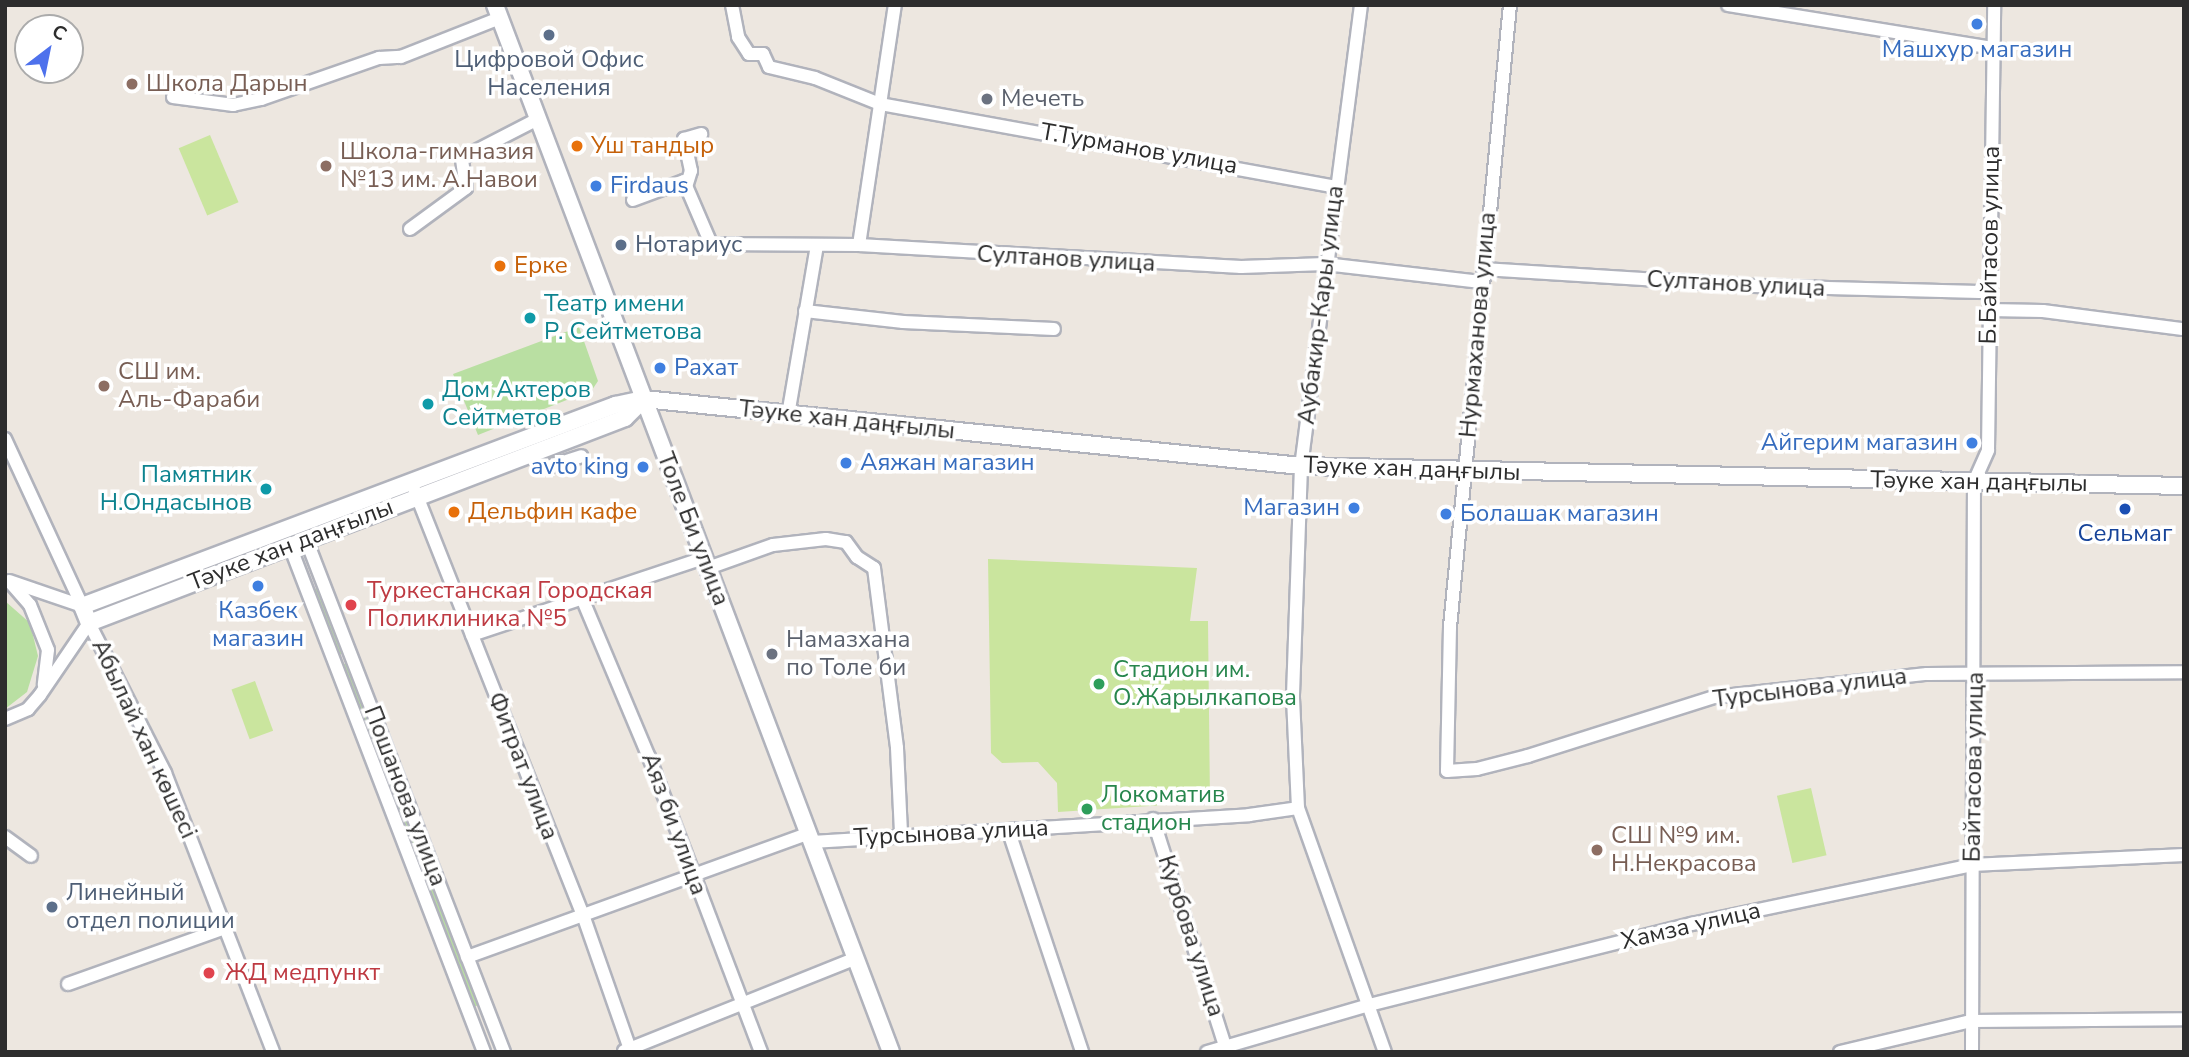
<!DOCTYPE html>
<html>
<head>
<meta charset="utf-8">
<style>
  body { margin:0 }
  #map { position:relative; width:2189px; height:1057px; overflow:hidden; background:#ede7e0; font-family:"Nunito Sans",sans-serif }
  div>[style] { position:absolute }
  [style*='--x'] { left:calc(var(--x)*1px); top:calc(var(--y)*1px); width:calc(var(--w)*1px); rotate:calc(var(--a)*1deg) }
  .green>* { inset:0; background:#b9dfa2; transform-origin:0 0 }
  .pitch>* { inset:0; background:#cae59e; transform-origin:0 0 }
  .roads { filter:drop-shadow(2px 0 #b1b3bc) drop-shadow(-2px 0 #b1b3bc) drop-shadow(0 2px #b1b3bc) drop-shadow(0 -2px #b1b3bc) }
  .minor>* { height:12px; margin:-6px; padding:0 6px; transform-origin:6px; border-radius:6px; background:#fff }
  .tertiary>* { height:16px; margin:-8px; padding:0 8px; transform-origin:8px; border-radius:8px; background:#fff }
  .dots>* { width:19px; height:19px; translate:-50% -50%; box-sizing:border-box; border:4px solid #fff; border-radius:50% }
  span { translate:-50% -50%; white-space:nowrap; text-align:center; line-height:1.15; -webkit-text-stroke:7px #fff; paint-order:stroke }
  .shop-label { font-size:24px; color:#366cbe }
  .left { translate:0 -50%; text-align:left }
  .right { translate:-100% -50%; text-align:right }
  .service-label { font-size:24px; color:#4e5e75 }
  .education-label { font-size:24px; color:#785e54 }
  .worship-label { font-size:24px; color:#5b616d }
  .food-label { font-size:24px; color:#c56008 }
  .street-label { font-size:24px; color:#2d2d2d }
  .culture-label { font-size:24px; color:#0d838f }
  .transit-label { font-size:24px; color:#164399 }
  .health-label { font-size:24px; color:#be3a42 }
  .leisure-label { font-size:24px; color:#27864d }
  .frame { position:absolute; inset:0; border:7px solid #2d2d2d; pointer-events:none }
  .north { position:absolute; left:14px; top:14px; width:70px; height:70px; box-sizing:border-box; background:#fff; border:2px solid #ababab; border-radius:50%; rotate:32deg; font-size:19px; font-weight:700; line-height:28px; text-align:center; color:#2d2d2d }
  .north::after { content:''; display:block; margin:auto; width:24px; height:32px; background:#4e71ec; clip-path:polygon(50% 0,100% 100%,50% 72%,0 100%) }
</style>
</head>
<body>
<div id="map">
  <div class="green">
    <div style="clip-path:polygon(579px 327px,598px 381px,592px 390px,478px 435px,453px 374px)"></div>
    <div style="left:320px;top:587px;width:70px;height:10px;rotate:69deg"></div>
    <div style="clip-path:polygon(5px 601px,30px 623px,38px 656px,27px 692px,5px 709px)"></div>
    <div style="clip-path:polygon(349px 662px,422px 853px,418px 856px,413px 856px,339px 666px)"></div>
    <div style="left:428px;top:867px;width:147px;height:10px;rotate:69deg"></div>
  </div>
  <div class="pitch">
    <div style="left:210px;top:135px;width:73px;height:34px;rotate:67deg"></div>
    <div style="clip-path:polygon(988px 559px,1197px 568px,1190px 621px,1208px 621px,1210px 802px,1058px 812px,1057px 783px,1038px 762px,1002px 763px,991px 753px)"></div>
    <div style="left:255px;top:681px;width:53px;height:25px;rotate:70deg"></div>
    <div style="left:1811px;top:788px;width:69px;height:35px;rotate:77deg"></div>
  </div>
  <div class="roads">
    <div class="minor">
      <div style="--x:732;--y:5;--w:33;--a:79"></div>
      <div style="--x:738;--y:37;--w:20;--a:57"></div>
      <div style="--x:749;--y:54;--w:14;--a:0"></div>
      <div style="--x:763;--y:54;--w:14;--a:65"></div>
      <div style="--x:769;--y:67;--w:47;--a:13.4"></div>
      <div style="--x:815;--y:78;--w:70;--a:21.8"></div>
      <div style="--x:880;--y:104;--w:463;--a:10.3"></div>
      <div style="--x:1361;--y:5;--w:465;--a:97.4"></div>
      <div style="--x:1301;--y:466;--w:232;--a:92"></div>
      <div style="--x:1293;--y:698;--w:110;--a:87.4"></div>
      <div style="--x:1298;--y:808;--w:259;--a:70.4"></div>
      <div style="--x:1510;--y:5;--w:625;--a:95.51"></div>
      <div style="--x:1450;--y:627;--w:144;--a:91.2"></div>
      <div style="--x:1447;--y:771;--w:30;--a:-4"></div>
      <div style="--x:1477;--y:769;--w:53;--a:-14.3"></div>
      <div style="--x:1528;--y:756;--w:195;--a:-17.6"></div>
      <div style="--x:1714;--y:697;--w:214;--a:-6.2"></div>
      <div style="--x:1927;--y:674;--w:257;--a:-0.4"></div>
      <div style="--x:1728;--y:5;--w:268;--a:9.2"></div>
      <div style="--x:173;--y:97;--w:61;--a:7.6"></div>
      <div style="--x:233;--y:105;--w:29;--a:-12"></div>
      <div style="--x:261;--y:99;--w:125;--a:-19.2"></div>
      <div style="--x:379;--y:58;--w:22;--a:-3"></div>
      <div style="--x:401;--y:57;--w:106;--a:-21.5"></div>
      <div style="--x:686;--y:187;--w:17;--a:-73"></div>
      <div style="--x:691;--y:171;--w:33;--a:-102"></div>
      <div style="--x:684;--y:139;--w:18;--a:-16"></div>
      <div style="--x:633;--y:200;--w:54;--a:-20.4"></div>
      <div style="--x:684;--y:181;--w:69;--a:66.8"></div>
      <div style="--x:711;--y:244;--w:148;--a:0.4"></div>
      <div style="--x:859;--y:245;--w:383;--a:3.3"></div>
      <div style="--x:1241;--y:267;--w:84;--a:-2"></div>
      <div style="--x:1325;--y:264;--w:157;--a:6.6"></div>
      <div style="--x:410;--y:229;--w:69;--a:-36.2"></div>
      <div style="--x:466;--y:188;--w:30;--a:-98"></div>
      <div style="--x:462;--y:158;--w:85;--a:-27.2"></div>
      <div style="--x:859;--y:245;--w:243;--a:-81.5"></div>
      <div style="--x:1483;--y:269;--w:272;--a:3.6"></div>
      <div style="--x:1754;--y:286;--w:235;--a:1.5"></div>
      <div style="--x:1989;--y:310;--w:54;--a:1.1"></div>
      <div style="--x:2043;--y:311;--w:139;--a:7.4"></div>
      <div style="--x:805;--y:311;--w:99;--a:6.4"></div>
      <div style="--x:903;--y:322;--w:151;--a:2.7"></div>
      <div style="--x:788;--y:415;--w:172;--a:-80.3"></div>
      <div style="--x:5;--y:439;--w:184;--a:65.2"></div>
      <div style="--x:548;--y:467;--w:35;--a:-18"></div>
      <div style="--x:415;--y:491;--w:456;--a:68.4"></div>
      <div style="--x:583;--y:915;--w:145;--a:70.7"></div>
      <div style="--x:306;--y:539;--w:550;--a:68.9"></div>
      <div style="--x:290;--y:546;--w:542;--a:69.02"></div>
      <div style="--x:708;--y:568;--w:69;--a:-19.5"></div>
      <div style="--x:773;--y:545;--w:53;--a:-6.5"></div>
      <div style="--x:826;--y:539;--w:20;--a:9"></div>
      <div style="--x:846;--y:542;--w:19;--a:54"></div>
      <div style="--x:857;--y:557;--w:20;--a:33"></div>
      <div style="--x:874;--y:568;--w:181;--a:82.7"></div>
      <div style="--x:897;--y:748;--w:86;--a:87.3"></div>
      <div style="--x:9;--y:581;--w:77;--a:18.9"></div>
      <div style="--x:10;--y:582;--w:30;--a:49"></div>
      <div style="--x:30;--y:605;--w:48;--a:68.2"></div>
      <div style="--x:48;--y:650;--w:35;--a:97"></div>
      <div style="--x:582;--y:598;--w:173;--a:67.2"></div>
      <div style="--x:649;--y:757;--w:316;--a:69.2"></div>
      <div style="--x:472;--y:635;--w:244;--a:-18.4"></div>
      <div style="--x:5;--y:719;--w:25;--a:-23"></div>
      <div style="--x:28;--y:709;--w:18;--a:-49"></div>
      <div style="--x:40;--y:695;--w:87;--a:-55.8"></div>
      <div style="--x:89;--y:623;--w:168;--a:63.1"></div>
      <div style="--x:165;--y:773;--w:299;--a:68.8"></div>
      <div style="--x:1153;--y:819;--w:244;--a:72.4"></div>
      <div style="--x:1009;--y:832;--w:232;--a:71.6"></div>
      <div style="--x:5;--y:837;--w:32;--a:36"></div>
      <div style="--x:812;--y:842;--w:438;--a:-3.5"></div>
      <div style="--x:1249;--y:815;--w:49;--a:-8.1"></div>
      <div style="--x:467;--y:957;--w:364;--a:-19.9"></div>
      <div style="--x:68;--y:984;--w:167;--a:-19.6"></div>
      <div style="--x:624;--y:1051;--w:248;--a:-21.8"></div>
      <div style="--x:1207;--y:1052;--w:169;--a:-16.2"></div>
      <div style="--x:1369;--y:1005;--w:333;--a:-14.1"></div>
      <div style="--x:1692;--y:924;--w:286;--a:-11.9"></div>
      <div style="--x:1972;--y:865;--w:212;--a:-2.7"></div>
      <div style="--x:1840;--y:1052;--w:135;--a:-13.3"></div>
      <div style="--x:1971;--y:1021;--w:213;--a:-0.5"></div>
      <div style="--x:1972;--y:1052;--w:570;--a:-89.8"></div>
      <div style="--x:1974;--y:482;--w:35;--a:-66"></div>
      <div style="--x:1988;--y:450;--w:445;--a:-89.2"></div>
    </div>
    <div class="tertiary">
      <div style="--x:495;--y:5;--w:1119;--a:69.28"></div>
      <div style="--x:644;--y:399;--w:27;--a:135"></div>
      <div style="--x:625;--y:418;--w:574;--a:159.07"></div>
      <div style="--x:89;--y:623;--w:18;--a:-112"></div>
      <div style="--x:82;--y:606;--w:570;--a:-20.66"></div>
      <div style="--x:615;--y:405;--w:30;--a:-12"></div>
      <div style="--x:644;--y:399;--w:660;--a:5.82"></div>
      <div style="--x:1301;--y:466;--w:883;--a:1.3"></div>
    </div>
  </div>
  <div class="dots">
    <div style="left:1977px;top:24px;background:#3f7fe0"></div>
    <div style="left:549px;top:35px;background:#5c6f8a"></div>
    <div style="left:132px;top:84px;background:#8d6e63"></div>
    <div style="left:987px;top:99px;background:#6b7280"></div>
    <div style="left:577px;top:146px;background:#e8710a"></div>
    <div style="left:326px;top:166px;background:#8d6e63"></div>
    <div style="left:596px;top:186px;background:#3f7fe0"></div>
    <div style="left:621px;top:245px;background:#5c6f8a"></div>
    <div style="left:500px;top:266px;background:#e8710a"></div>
    <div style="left:530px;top:318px;background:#0f9aa8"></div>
    <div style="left:660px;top:368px;background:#3f7fe0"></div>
    <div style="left:104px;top:386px;background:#8d6e63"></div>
    <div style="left:428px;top:404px;background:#0f9aa8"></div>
    <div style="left:1972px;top:443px;background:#3f7fe0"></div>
    <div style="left:846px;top:463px;background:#3f7fe0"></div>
    <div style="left:643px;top:467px;background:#3f7fe0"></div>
    <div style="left:266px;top:489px;background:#0f9aa8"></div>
    <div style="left:1354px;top:508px;background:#3f7fe0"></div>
    <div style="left:2125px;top:509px;background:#1a4fb4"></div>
    <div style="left:454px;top:512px;background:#e8710a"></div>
    <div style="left:1446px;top:514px;background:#3f7fe0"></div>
    <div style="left:258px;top:586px;background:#3f7fe0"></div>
    <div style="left:351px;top:605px;background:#e0444e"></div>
    <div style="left:772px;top:654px;background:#6b7280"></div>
    <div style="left:1099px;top:684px;background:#2e9e5b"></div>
    <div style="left:1087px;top:809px;background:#2e9e5b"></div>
    <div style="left:1597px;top:850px;background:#8d6e63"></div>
    <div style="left:52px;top:907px;background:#5c6f8a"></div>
    <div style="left:209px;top:973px;background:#e0444e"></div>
  </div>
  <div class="shop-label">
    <span style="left:1977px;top:50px">Машхур магазин</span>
    <span class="left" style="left:610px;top:186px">Firdaus</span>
    <span class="left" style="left:674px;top:368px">Рахат</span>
    <span class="right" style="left:1958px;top:443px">Айгерим магазин</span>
    <span class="left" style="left:860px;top:463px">Аяжан магазин</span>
    <span class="right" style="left:629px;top:467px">avto king</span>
    <span class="right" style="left:1340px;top:508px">Магазин</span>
    <span class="left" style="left:1460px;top:514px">Болашак магазин</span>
    <span style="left:258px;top:625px">Казбек<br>магазин</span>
  </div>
  <div class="service-label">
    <span style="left:549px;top:74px">Цифровой Офис<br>Населения</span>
    <span class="left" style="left:635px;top:245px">Нотариус</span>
    <span class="left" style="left:66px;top:907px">Линейный<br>отдел полиции</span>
  </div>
  <div class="education-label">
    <span class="left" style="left:146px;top:84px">Школа Дарын</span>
    <span class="left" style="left:340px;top:166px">Школа-гимназия<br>№13 им. А.Навои</span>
    <span class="left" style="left:118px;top:386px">СШ им.<br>Аль-Фараби</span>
    <span class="left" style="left:1611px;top:850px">СШ №9 им.<br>Н.Некрасова</span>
  </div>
  <div class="worship-label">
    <span class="left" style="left:1001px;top:99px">Мечеть</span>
    <span class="left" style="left:786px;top:654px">Намазхана<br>по Толе би</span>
  </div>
  <div class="food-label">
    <span class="left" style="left:591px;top:146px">Уш тандыр</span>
    <span class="left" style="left:514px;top:266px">Ерке</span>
    <span class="left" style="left:468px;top:512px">Дельфин кафе</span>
  </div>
  <div class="street-label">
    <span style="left:1139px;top:149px;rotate:10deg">Т.Турманов улица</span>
    <span style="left:1990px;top:245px;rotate:-89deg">Б.Байтасов улица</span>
    <span style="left:1066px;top:259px;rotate:3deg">Султанов улица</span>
    <span style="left:1736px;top:284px;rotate:3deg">Султанов улица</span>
    <span style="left:1321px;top:305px;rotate:-83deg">Аубакир-Кары улица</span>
    <span style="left:1478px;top:325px;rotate:-85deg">Нурмаханова улица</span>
    <span style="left:847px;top:420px;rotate:6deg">Тәуке хан даңғылы</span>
    <span style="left:1412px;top:469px;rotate:2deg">Тәуке хан даңғылы</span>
    <span style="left:1979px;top:482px;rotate:1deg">Тәуке хан даңғылы</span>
    <span style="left:693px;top:529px;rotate:69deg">Толе Би улица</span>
    <span style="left:291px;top:545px;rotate:-21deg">Тәуке хан даңғылы</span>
    <span style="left:1810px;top:688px;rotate:-7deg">Турсынова улица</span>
    <span style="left:144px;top:739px;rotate:65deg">Абылай хан көшесі</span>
    <span style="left:523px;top:766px;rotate:69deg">Фитрат улица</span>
    <span style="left:1974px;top:767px;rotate:-89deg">Байтасова улица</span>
    <span style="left:405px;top:796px;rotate:69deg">Пошанова улица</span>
    <span style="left:674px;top:824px;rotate:70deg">Аяз би улица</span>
    <span style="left:951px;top:833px;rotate:-3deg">Турсынова улица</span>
    <span style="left:1691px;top:926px;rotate:-13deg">Хамза улица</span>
    <span style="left:1191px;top:936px;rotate:72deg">Курбова улица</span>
  </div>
  <div class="culture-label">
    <span class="left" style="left:544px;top:318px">Театр имени<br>Р. Сейтметова</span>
    <span class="left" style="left:442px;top:404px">Дом Актеров<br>Сейтметов</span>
    <span class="right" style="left:252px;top:489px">Памятник<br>Н.Ондасынов</span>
  </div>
  <div class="transit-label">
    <span style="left:2125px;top:534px">Сельмаг</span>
  </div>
  <div class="health-label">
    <span class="left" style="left:367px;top:605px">Туркестанская Городская<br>Поликлиника №5</span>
    <span class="left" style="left:225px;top:973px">ЖД медпункт</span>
  </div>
  <div class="leisure-label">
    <span class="left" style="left:1113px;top:684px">Стадион им.<br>О.Жарылкапова</span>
    <span class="left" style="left:1101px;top:809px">Локоматив<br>стадион</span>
  </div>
  <div class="frame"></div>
  <div class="north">С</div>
</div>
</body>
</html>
